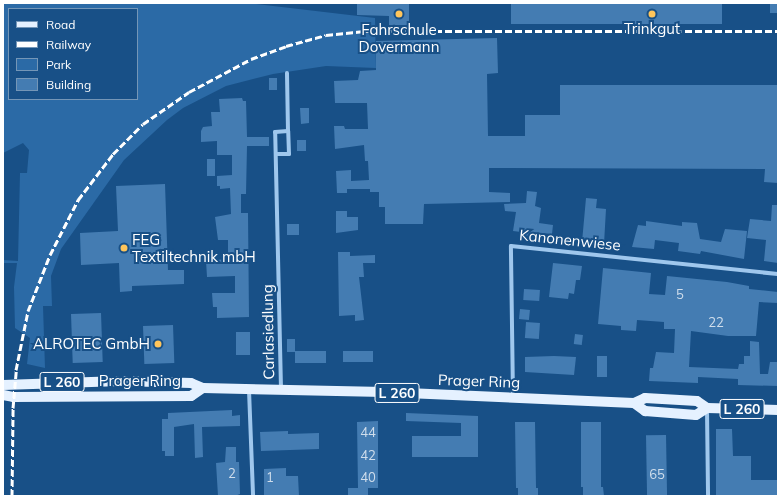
<!DOCTYPE html>
<html>
<head>
<meta charset="utf-8">
<style>
  body { margin:0 }
  #map { position:relative; width:781px; height:499px; overflow:hidden; background:#185087; font-family:Mulish,sans-serif }
  div>[style] { position:absolute }
  [style*='--x'] { left:calc(var(--x)*1px); top:calc(var(--y)*1px); width:calc(var(--w)*1px); rotate:calc(var(--a)*1deg) }
  .green>* { inset:0; background:#2b6aa6 }
  .building>* { inset:0; background:#447cb2; transform-origin:0 0 }
  .street>* { height:4px; margin:-2px; padding:0 2px; transform-origin:2px; border-radius:2px; background:#9fc7ed }
  .primary>* { height:10px; margin:-5px; padding:0 5px; transform-origin:5px; border-radius:5px; background:#e5f1ff }
  .rail>* { height:3px; margin-top:-1.5px; transform-origin:0; background:repeating-linear-gradient(90deg,#fff 0 7px,transparent 0 10px) }
  .dots>* { width:11px; height:11px; translate:-50% -50%; box-sizing:border-box; border:2px solid #185087; border-radius:50% }
  span { translate:-50% -50%; white-space:nowrap; text-align:center; line-height:1.15; -webkit-text-stroke:4px #185087; paint-order:stroke }
  .number-label { font-size:13px; color:#d0deec }
  .number-label span { -webkit-text-stroke-width:0 }
  .shield-label span { padding:1px 3px; background:#185087; border:1px solid; border-radius:3px; -webkit-text-stroke-width:0 }
  .shield-label { font-size:14px; color:#fff; font-weight:700 }
  .poi-label { font-size:15px; color:#fff }
  .left { translate:0 -50%; text-align:left }
  .right { translate:-100% -50%; text-align:right }
  .street-label { font-size:15px; color:#fff }
  .frame { position:absolute; inset:0; border:4px solid #fff; pointer-events:none }
  .legend { position:absolute; left:8px; top:8px; width:130px; height:92px; box-sizing:border-box; background:#185087; border:1px solid #7496b7; margin:0; padding:5px 7px; list-style:none; font-size:12px; color:#fff }
  .legend li { display:flex; align-items:center; gap:8px; height:20px }
  .legend b { width:20px; border:1px solid #7496b7 }
</style>
</head>
<body>
<div id="map">
  <div class="green">
    <div style="clip-path:polygon(evenodd,3px 3px,248px 3px,375px 18px,376px 68px,326px 66px,273px 74px,226px 86px,183px 108px,167px 120px,124px 160px,61px 249px,51px 276px,52px 306px,43px 306px,45px 368px,27px 364px,30px 338px,15px 328px,14px 287px,17px 263px,3px 263px,3px 260px,18px 261px,20px 173px,27px 173px,29px 150px,23px 143px,3px 153px,3px 3px,9px 9px,137px 9px,137px 99px,9px 99px,9px 9px)"></div>
  </div>
  <div class="building">
    <div style="clip-path:polygon(357px 3px,409px 3px,409px 25px,389px 25px,389px 16px,357px 15px)"></div>
    <div style="left:511px;top:3px;width:211px;height:21px"></div>
    <div style="left:770px;top:3px;width:8px;height:10px"></div>
    <div style="clip-path:polygon(497px 38px,498px 73px,487px 74px,488px 136px,525px 136px,525px 115px,560px 115px,560px 85px,778px 85px,778px 183px,764px 182px,765px 169px,489px 168px,489px 192px,510px 193px,510px 202px,424px 204px,423px 224px,385px 224px,385px 207px,379px 207px,379px 192px,370px 192px,370px 189px,347px 189px,347px 193px,337px 193px,336px 171px,351px 170px,351px 181px,369px 180px,368px 161px,365px 161px,364px 145px,335px 149px,334px 126px,344px 126px,345px 129px,368px 129px,367px 103px,335px 103px,334px 81px,358px 80px,360px 71px,376px 70px,376px 41px)"></div>
    <div style="left:269px;top:78px;width:8px;height:12px"></div>
    <div style="clip-path:polygon(242px 98px,243px 101px,246px 101px,247px 137px,269px 137px,269px 146px,247px 146px,246px 194px,241px 194px,241px 213px,248px 213px,249px 317px,217px 318px,217px 307px,213px 307px,212px 293px,235px 293px,235px 276px,207px 277px,206px 261px,228px 259px,228px 240px,218px 240px,215px 217px,231px 214px,230px 188px,220px 189px,220px 186px,217px 186px,217px 176px,232px 175px,232px 155px,217px 155px,217px 141px,201px 142px,201px 131px,203px 127px,212px 126px,211px 112px,220px 112px,219px 99px)"></div>
    <div style="clip-path:polygon(300px 108px,309px 108px,309px 123px,301px 124px)"></div>
    <div style="left:297px;top:140px;width:9px;height:11px"></div>
    <div style="left:207px;top:159px;width:8px;height:17px"></div>
    <div style="clip-path:polygon(165px 184px,168px 270px,184px 270px,184px 284px,132px 286px,132px 291px,120px 292px,119px 263px,81px 265px,80px 233px,118px 231px,116px 186px)"></div>
    <div style="clip-path:polygon(527px 191px,537px 192px,535px 206px,541px 208px,539px 223px,553px 225px,552px 234px,543px 233px,543px 237px,521px 235px,521px 232px,513px 231px,516px 212px,505px 211px,504px 204px,526px 203px)"></div>
    <div style="clip-path:polygon(586px 198px,597px 199px,596px 208px,606px 209px,604px 244px,582px 242px)"></div>
    <div style="clip-path:polygon(772px 205px,778px 205px,778px 263px,764px 261px,766px 240px,747px 238px,750px 219px,771px 221px)"></div>
    <div style="clip-path:polygon(336px 211px,347px 211px,347px 217px,358px 217px,358px 230px,336px 233px)"></div>
    <div style="clip-path:polygon(646px 221px,682px 226px,682px 222px,697px 223px,700px 239px,721px 242px,725px 229px,747px 231px,744px 259px,701px 251px,700px 254px,678px 251px,679px 243px,655px 240px,654px 249px,632px 247px,638px 225px,646px 226px)"></div>
    <div style="left:287px;top:224px;width:12px;height:11px"></div>
    <div style="clip-path:polygon(338px 252px,350px 252px,350px 256px,375px 255px,375px 263px,363px 263px,364px 277px,359px 277px,364px 320px,355px 321px,355px 315px,339px 316px)"></div>
    <div style="clip-path:polygon(553px 263px,582px 266px,580px 280px,576px 280px,574px 294px,569px 293px,568px 299px,549px 297px)"></div>
    <div style="clip-path:polygon(603px 268px,651px 273px,649px 294px,665px 295px,667px 276px,727px 282px,749px 286px,749px 289px,778px 292px,778px 303px,759px 302px,756px 336px,728px 336px,691px 331px,689px 367px,738px 369px,739px 364px,744px 364px,744px 356px,750px 356px,750px 341px,759px 342px,760px 374px,768px 374px,770px 362px,778px 362px,778px 386px,738px 385px,738px 379px,698px 377px,698px 383px,649px 381px,650px 368px,653px 368px,656px 352px,674px 353px,675px 329px,664px 329px,664px 322px,637px 320px,636px 331px,621px 330px,621px 326px,598px 324px)"></div>
    <div style="left:524px;top:289px;width:16px;height:11px;rotate:4deg"></div>
    <div style="left:520px;top:309px;width:10px;height:10px;rotate:6deg"></div>
    <div style="left:101px;top:313px;width:49px;height:30px;rotate:88deg"></div>
    <div style="left:526px;top:322px;width:14px;height:16px;rotate:4deg"></div>
    <div style="left:173px;top:325px;width:38px;height:30px;rotate:88deg"></div>
    <div style="left:250px;top:332px;width:23px;height:14px;rotate:90deg"></div>
    <div style="left:575px;top:334px;width:8px;height:10px;rotate:7deg"></div>
    <div style="left:287px;top:339px;width:8px;height:13px"></div>
    <div style="left:295px;top:351px;width:31px;height:12px"></div>
    <div style="left:343px;top:351px;width:30px;height:11px"></div>
    <div style="clip-path:polygon(554px 356px,576px 357px,574px 375px,525px 372px,525px 357px)"></div>
    <div style="left:597px;top:356px;width:10px;height:21px"></div>
    <div style="clip-path:polygon(232px 410px,232px 416px,240px 415px,240px 426px,202px 427px,203px 457px,195px 458px,194px 424px,174px 427px,174px 456px,165px 456px,165px 451px,162px 451px,162px 419px,168px 419px,168px 413px)"></div>
    <div style="clip-path:polygon(406px 413px,478px 416px,478px 457px,412px 457px,412px 436px,461px 436px,461px 423px,406px 421px)"></div>
    <div style="clip-path:polygon(378px 421px,378px 488px,368px 488px,368px 496px,348px 496px,348px 488px,358px 488px,357px 422px)"></div>
    <div style="clip-path:polygon(515px 422px,535px 422px,536px 488px,538px 488px,538px 496px,518px 496px,518px 488px,516px 488px)"></div>
    <div style="clip-path:polygon(581px 422px,601px 422px,601px 487px,603px 487px,604px 496px,583px 496px,583px 487px,581px 487px)"></div>
    <div style="clip-path:polygon(716px 429px,732px 429px,733px 456px,751px 456px,751px 480px,778px 480px,778px 496px,716px 496px)"></div>
    <div style="clip-path:polygon(288px 431px,288px 434px,319px 433px,319px 449px,261px 451px,260px 432px)"></div>
    <div style="left:666px;top:435px;width:61px;height:20px;rotate:89deg"></div>
    <div style="clip-path:polygon(226px 447px,236px 447px,236px 462px,239px 462px,240px 494px,235px 496px,218px 496px,216px 463px,225px 462px)"></div>
    <div style="clip-path:polygon(286px 468px,286px 476px,298px 476px,299px 496px,264px 496px,264px 469px)"></div>
  </div>
  <div class="street">
    <div style="--x:276;--y:154;--w:13;--a:0"></div>
    <div style="--x:289;--y:154;--w:23;--a:-92"></div>
    <div style="--x:281;--y:389;--w:257;--a:-91.3"></div>
    <div style="--x:275;--y:132;--w:13;--a:-4"></div>
    <div style="--x:288;--y:131;--w:58;--a:-91"></div>
    <div style="--x:249;--y:390;--w:106;--a:87.8"></div>
    <div style="--x:513;--y:397;--w:151;--a:-90.8"></div>
    <div style="--x:511;--y:246;--w:268;--a:6"></div>
    <div style="--x:707;--y:410;--w:86;--a:89.3"></div>
  </div>
  <div class="primary">
    <div style="--x:3;--y:385;--w:118;--a:-1.9"></div>
    <div style="--x:121;--y:381;--w:70;--a:1.6"></div>
    <div style="--x:191;--y:383;--w:13;--a:23"></div>
    <div style="--x:203;--y:388;--w:181;--a:1.3"></div>
    <div style="--x:384;--y:392;--w:250;--a:2.5"></div>
    <div style="--x:634;--y:403;--w:12;--a:-24"></div>
    <div style="--x:645;--y:398;--w:52;--a:3.3"></div>
    <div style="--x:697;--y:401;--w:12;--a:35"></div>
    <div style="--x:707;--y:408;--w:71;--a:1.6"></div>
    <div style="--x:3;--y:395;--w:10;--a:11"></div>
    <div style="--x:13;--y:397;--w:178;--a:-0.3"></div>
    <div style="--x:191;--y:396;--w:14;--a:-34"></div>
    <div style="--x:634;--y:403;--w:14;--a:36"></div>
    <div style="--x:645;--y:411;--w:51;--a:4.5"></div>
    <div style="--x:696;--y:415;--w:13;--a:-32"></div>
  </div>
  <div class="rail">
    <div style="--x:12;--y:496;--w:88;--a:-89.3"></div>
    <div style="--x:13;--y:408;--w:38;--a:-85"></div>
    <div style="--x:16;--y:370;--w:60;--a:-78.5"></div>
    <div style="--x:28;--y:311;--w:60;--a:-68.6"></div>
    <div style="--x:50;--y:255;--w:62;--a:-63"></div>
    <div style="--x:78;--y:200;--w:58;--a:-52.7"></div>
    <div style="--x:113;--y:154;--w:42;--a:-45"></div>
    <div style="--x:143;--y:124;--w:56;--a:-34.8"></div>
    <div style="--x:189;--y:92;--w:70;--a:-28"></div>
    <div style="--x:251;--y:59;--w:37;--a:-20"></div>
    <div style="--x:286;--y:46;--w:41;--a:-15.4"></div>
    <div style="--x:326;--y:35;--w:39;--a:-6"></div>
    <div style="--x:365;--y:31;--w:413;--a:0"></div>
  </div>
  <div class="dots">
    <div style="left:399px;top:14px;background:#ffc55b"></div>
    <div style="left:652px;top:14px;background:#ffc55b"></div>
    <div style="left:124px;top:248px;background:#ffc55b"></div>
    <div style="left:158px;top:344px;background:#ffc55b"></div>
  </div>
  <div class="number-label">
    <span style="left:680px;top:294px">5</span>
    <span style="left:716px;top:322px">22</span>
    <span style="left:368px;top:432px">44</span>
    <span style="left:368px;top:455px">42</span>
    <span style="left:232px;top:473px">2</span>
    <span style="left:657px;top:474px">65</span>
    <span style="left:270px;top:477px">1</span>
    <span style="left:368px;top:477px">40</span>
  </div>
  <div class="shield-label">
    <span style="left:62px;top:382px">L 260</span>
    <span style="left:397px;top:393px">L 260</span>
    <span style="left:742px;top:409px">L 260</span>
  </div>
  <div class="poi-label">
    <span style="left:399px;top:38px">Fahrschule<br>Dovermann</span>
    <span style="left:652px;top:29px">Trinkgut</span>
    <span class="left" style="left:132px;top:248px">FEG<br>Textiltechnik mbH</span>
    <span class="right" style="left:150px;top:344px">ALROTEC GmbH</span>
  </div>
  <div class="street-label">
    <span style="left:570px;top:240px;rotate:6deg">Kanonenwiese</span>
    <span style="left:268px;top:332px;rotate:-91deg">Carlasiedlung</span>
    <span style="left:140px;top:381px">Prager Ring</span>
    <span style="left:479px;top:381px;rotate:2deg">Prager Ring</span>
  </div>
  <div class="frame"></div>
  <ul class="legend">
  <li><b style="height:5px;background:#e5f1ff"></b>Road</li>
  <li><b style="height:5px;background:#fff"></b>Railway</li>
  <li><b style="height:11px;background:#2b6aa6"></b>Park</li>
  <li><b style="height:11px;background:#447cb2"></b>Building</li>
  </ul>
</div>
</body>
</html>
